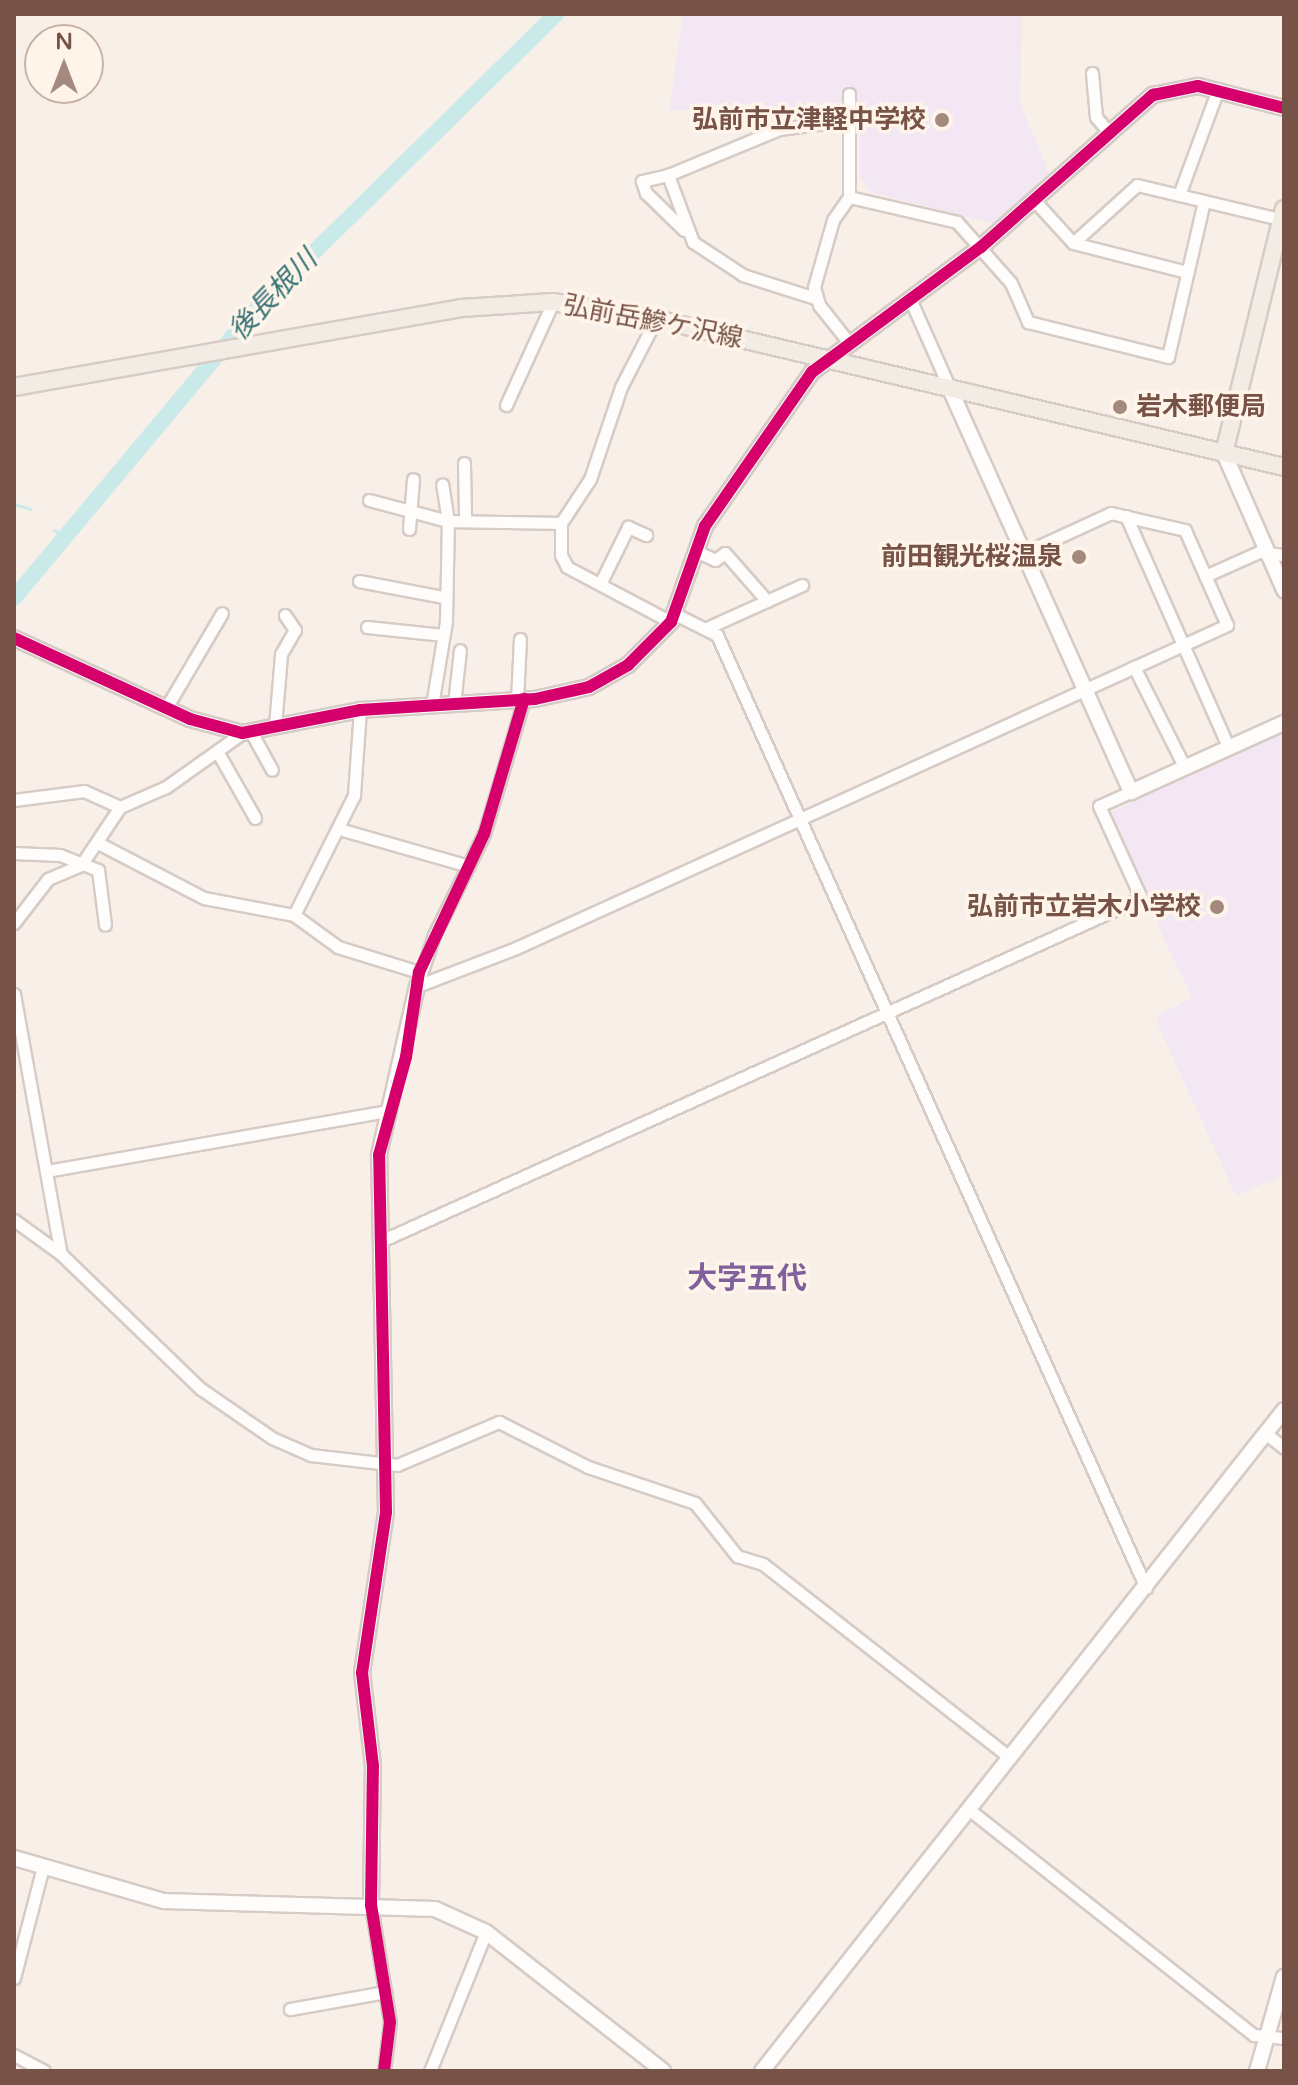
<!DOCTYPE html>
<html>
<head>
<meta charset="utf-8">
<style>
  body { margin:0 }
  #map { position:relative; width:1298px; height:2085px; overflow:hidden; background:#f8f0e8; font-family:"Varela Round","Noto Sans JP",sans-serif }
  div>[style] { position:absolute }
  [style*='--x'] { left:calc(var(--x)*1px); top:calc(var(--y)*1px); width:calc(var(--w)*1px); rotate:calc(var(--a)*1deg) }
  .education>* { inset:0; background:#f2e7f2 }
  .stream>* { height:3px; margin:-1.5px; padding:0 1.5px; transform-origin:1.5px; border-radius:1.5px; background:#c9eae9 }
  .river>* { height:16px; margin:-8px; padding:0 8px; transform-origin:8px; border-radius:8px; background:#c9eae9 }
  .roads { filter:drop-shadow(2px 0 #d6cbc5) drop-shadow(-2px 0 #d6cbc5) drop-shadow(0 2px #d6cbc5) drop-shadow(0 -2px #d6cbc5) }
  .minor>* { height:11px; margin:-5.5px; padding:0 5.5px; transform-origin:5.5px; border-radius:5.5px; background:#fefdfc }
  .tertiary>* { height:14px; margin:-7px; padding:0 7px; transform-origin:7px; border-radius:7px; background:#fefdfc }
  .secondary>* { height:14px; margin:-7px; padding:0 7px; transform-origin:7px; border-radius:7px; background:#fefdfc }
  .primary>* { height:16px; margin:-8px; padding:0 8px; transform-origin:8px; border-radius:8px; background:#f3ece4 }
  .cycleway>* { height:12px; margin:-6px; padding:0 6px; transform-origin:6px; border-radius:6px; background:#d6006c }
  .dots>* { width:22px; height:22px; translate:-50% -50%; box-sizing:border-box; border:4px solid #fff4ea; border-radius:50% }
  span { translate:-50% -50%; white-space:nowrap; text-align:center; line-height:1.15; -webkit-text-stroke:7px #fff4ea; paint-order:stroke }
  .poi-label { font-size:26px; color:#775246; font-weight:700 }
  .right { translate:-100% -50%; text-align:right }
  .left { translate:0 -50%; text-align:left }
  .street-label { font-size:26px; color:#775246 }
  .water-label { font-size:28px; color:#367476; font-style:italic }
  .quarter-label { font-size:30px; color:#81619b; font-weight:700 }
  .frame { position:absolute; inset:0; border:16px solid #775246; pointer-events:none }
  .north { position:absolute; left:24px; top:24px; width:80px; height:80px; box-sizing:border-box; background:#fff4ea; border:2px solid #c9b3a8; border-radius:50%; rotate:0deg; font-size:22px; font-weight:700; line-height:32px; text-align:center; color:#775246 }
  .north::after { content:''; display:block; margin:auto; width:28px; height:36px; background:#a4897f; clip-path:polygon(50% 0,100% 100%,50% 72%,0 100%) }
</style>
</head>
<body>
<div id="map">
  <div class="education">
    <div style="clip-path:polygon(683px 14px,1022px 14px,1020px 103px,1049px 173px,994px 224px,870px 192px,860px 178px,860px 123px,844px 118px,843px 109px,757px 110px,757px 103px,669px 111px)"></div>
    <div style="clip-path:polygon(1284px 728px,1284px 1175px,1236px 1196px,1157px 1023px,1159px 1014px,1192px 998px,1106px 815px)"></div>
  </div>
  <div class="stream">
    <div style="--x:14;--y:504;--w:17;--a:17"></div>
    <div style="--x:54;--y:530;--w:8;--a:30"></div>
  </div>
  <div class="river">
    <div style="--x:14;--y:598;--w:373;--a:-50.1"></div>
    <div style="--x:253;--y:312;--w:425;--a:-44.5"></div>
  </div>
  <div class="roads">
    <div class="minor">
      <div style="--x:1092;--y:73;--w:44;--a:84.8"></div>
      <div style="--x:1096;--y:117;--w:17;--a:50"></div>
      <div style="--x:849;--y:94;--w:103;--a:90"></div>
      <div style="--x:849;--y:197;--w:28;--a:125"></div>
      <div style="--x:833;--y:220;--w:70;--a:105.8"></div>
      <div style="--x:814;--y:287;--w:19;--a:74"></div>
      <div style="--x:819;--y:305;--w:50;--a:51.5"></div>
      <div style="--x:668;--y:175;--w:27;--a:167"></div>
      <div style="--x:642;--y:181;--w:13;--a:72"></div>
      <div style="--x:646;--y:193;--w:53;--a:44.2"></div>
      <div style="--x:1179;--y:195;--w:113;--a:-69.8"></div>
      <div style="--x:849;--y:197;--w:111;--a:13"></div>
      <div style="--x:957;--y:222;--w:81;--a:48.5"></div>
      <div style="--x:1011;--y:283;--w:43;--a:66.4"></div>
      <div style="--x:1028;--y:322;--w:144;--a:14"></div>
      <div style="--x:1168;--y:357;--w:160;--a:-77"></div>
      <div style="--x:1033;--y:199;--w:59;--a:47.7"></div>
      <div style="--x:1073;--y:243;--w:118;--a:14.3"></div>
      <div style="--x:1073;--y:243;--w:86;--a:-42.2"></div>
      <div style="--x:1137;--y:185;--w:151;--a:13.4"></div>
      <div style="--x:815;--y:298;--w:76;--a:-162.3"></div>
      <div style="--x:743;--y:275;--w:60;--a:-146.6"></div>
      <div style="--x:693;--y:242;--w:72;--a:-110.5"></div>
      <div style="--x:668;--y:175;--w:120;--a:-22.5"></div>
      <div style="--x:779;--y:129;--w:71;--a:-7.3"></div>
      <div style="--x:911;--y:301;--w:96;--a:66.1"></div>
      <div style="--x:656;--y:319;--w:76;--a:117.2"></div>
      <div style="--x:621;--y:387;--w:97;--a:108.6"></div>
      <div style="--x:590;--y:479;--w:53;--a:123.4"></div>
      <div style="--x:561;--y:523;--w:32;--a:90"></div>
      <div style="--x:561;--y:555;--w:13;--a:63"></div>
      <div style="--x:567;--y:567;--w:118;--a:27.9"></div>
      <div style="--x:506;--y:405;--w:113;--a:-65.5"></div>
      <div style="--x:464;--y:463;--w:54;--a:88.9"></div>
      <div style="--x:369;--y:500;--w:82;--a:14.9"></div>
      <div style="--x:448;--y:521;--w:37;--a:-99"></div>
      <div style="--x:1126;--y:516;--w:254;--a:66.1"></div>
      <div style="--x:409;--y:529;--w:50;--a:-85.4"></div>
      <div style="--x:698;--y:552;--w:19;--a:25"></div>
      <div style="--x:715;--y:560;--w:12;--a:-35"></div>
      <div style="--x:725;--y:553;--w:64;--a:48.8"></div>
      <div style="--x:1205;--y:576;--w:59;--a:-24"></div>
      <div style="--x:1259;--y:552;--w:25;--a:7"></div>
      <div style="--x:359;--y:581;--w:86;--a:10.8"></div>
      <div style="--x:600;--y:584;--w:64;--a:-63.8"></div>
      <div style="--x:628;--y:527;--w:20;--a:24"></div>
      <div style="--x:675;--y:614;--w:47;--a:26.6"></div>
      <div style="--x:717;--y:635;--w:1045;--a:65.76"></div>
      <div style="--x:367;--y:627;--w:77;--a:5.9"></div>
      <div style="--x:709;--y:627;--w:102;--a:-24.3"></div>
      <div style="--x:1134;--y:667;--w:113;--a:63.2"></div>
      <div style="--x:524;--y:699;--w:141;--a:106.5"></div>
      <div style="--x:484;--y:834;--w:113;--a:116.3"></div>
      <div style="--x:434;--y:935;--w:54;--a:108.4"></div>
      <div style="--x:417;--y:986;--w:106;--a:-21"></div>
      <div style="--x:516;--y:948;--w:781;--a:-24.43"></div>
      <div style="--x:1227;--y:625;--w:104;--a:-113.9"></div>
      <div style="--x:1185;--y:530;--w:76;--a:-167.1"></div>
      <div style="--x:1111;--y:513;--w:96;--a:155.3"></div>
      <div style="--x:517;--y:700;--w:61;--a:-87.2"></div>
      <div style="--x:454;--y:704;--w:54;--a:-83.7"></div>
      <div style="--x:432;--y:705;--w:85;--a:-80.5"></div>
      <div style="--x:446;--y:621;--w:100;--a:-88.9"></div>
      <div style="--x:448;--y:521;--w:113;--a:1"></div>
      <div style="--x:166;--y:708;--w:110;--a:-59.5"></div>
      <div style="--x:275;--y:726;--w:72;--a:-85.2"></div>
      <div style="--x:281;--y:654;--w:28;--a:-60"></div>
      <div style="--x:295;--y:630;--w:18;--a:-124"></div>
      <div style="--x:251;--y:732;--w:43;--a:61.1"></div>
      <div style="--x:217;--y:751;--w:77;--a:60.4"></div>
      <div style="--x:14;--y:800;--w:71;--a:-7.3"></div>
      <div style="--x:84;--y:791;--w:39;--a:24"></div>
      <div style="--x:339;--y:829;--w:135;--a:15.9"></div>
      <div style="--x:98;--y:843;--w:119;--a:27.4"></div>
      <div style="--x:204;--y:898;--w:92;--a:10.7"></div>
      <div style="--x:294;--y:915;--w:54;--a:36"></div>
      <div style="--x:338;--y:947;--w:85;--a:17.2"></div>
      <div style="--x:14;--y:853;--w:46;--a:2.5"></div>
      <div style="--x:60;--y:855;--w:41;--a:21.5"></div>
      <div style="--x:98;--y:870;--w:55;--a:82.7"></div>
      <div style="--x:294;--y:915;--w:134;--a:-63.4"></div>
      <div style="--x:354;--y:795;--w:85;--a:-86"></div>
      <div style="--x:14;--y:923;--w:56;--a:-52.3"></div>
      <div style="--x:48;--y:879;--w:36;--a:-23"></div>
      <div style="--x:81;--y:865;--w:70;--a:-56.1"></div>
      <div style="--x:120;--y:807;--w:50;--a:-23.5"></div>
      <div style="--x:166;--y:787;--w:93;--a:-35.4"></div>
      <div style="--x:14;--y:994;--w:264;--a:79.8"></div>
      <div style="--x:47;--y:1171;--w:345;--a:-10"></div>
      <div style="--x:14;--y:1220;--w:58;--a:35.9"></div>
      <div style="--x:61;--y:1254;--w:194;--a:44"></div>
      <div style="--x:201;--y:1389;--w:86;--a:34.6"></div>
      <div style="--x:272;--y:1438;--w:43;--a:23.6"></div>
      <div style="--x:311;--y:1455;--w:87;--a:6.6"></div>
      <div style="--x:397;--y:1465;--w:111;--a:-22.9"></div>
      <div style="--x:499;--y:1422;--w:100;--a:26.8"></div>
      <div style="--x:588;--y:1467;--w:113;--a:18.6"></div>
      <div style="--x:695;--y:1503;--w:68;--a:51.6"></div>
      <div style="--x:737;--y:1556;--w:27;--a:17"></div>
      <div style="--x:763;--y:1564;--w:314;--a:38.1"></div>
      <div style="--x:381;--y:1241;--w:834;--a:-24.29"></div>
      <div style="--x:1141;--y:898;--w:101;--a:-114.5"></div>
      <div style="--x:1099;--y:806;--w:35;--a:-24"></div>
      <div style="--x:1265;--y:1433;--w:24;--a:38"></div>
      <div style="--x:971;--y:1811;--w:361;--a:38.4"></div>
      <div style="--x:1254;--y:2035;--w:30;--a:6"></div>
      <div style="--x:371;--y:1905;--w:119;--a:80.8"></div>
      <div style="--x:390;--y:2022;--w:49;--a:97"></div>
      <div style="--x:14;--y:1978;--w:115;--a:-75.4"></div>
      <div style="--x:290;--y:2009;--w:97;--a:-10.1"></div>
      <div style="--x:14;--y:2055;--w:34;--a:28"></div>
      <div style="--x:430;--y:2071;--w:150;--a:-68.1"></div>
    </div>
    <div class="tertiary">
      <div style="--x:950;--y:389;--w:442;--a:65.8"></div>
      <div style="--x:1131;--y:792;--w:168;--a:-24.3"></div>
      <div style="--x:14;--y:638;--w:194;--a:24.7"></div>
      <div style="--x:190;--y:719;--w:54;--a:15.1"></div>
      <div style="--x:242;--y:733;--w:120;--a:-11"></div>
      <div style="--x:360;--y:710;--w:175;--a:-3.6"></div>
      <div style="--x:535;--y:699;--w:55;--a:-12.5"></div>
      <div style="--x:589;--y:687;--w:45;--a:-29.4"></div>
      <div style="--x:628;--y:665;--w:61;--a:-45"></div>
      <div style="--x:671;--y:622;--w:102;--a:-70.5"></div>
      <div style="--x:705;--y:526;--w:188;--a:-55.2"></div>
      <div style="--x:812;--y:372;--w:210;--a:-36.5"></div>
      <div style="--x:981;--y:247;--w:230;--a:-41.5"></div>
      <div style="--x:1153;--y:95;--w:46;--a:-11.3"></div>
      <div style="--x:1198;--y:86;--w:89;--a:14.3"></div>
      <div style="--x:14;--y:1858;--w:156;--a:16"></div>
      <div style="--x:164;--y:1901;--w:271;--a:1.7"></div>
      <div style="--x:435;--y:1909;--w:56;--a:24.3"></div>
      <div style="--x:486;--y:1932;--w:225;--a:38.1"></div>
      <div style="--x:371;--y:1905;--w:139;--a:-89.2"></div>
      <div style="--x:373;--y:1766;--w:94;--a:-96.7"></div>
      <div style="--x:362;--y:1673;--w:163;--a:-81.5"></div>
      <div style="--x:386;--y:1512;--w:357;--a:-91.1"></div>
      <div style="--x:379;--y:1155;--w:173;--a:-77.3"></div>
      <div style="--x:762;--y:2071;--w:842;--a:-51.7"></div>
      <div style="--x:1257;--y:2071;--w:98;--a:-74"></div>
    </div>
    <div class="secondary">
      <div style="--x:1224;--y:453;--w:150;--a:66.3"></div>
    </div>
    <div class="primary">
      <div style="--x:14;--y:387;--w:454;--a:-10"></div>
      <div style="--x:461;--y:308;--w:92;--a:-3.7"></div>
      <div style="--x:553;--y:302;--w:104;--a:9.4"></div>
      <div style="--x:656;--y:319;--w:645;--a:13.26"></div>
      <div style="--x:1224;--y:453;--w:251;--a:-76.2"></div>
    </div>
  </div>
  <div class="cycleway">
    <div style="--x:14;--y:638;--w:194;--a:24.7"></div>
    <div style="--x:190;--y:719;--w:54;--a:15.1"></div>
    <div style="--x:242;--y:733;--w:120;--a:-11"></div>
    <div style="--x:360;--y:710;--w:175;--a:-3.6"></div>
    <div style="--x:535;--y:699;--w:55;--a:-12.5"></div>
    <div style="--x:589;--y:687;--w:45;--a:-29.4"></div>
    <div style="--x:628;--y:665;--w:61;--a:-45"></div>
    <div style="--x:671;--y:622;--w:102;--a:-70.5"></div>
    <div style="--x:705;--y:526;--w:188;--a:-55.2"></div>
    <div style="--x:812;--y:372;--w:210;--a:-36.5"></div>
    <div style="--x:981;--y:247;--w:230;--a:-41.5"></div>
    <div style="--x:1153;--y:95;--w:46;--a:-11.3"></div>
    <div style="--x:1198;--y:86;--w:89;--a:14.3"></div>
    <div style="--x:384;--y:2071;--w:49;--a:-83"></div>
    <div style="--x:390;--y:2022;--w:119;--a:-99.2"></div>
    <div style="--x:371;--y:1905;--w:139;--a:-89.2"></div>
    <div style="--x:373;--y:1766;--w:94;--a:-96.7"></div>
    <div style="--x:362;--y:1673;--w:163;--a:-81.5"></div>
    <div style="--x:386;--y:1512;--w:357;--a:-91.1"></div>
    <div style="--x:379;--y:1155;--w:102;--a:-74.6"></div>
    <div style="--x:406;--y:1057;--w:86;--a:-81.3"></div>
    <div style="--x:419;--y:972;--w:153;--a:-64.8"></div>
    <div style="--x:484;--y:834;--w:141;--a:-73.5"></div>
  </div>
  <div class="dots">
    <div style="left:942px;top:120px;background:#a4897f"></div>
    <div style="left:1120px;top:407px;background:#a4897f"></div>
    <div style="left:1079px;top:557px;background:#a4897f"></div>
    <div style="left:1217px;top:907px;background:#a4897f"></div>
  </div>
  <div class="poi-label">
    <span class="right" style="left:926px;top:120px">弘前市立津軽中学校</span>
    <span class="left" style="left:1136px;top:407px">岩木郵便局</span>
    <span class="right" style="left:1063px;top:557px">前田観光桜温泉</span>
    <span class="right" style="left:1201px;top:907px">弘前市立岩木小学校</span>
  </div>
  <div class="street-label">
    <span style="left:653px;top:322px;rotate:11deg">弘前岳鰺ケ沢線</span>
  </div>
  <div class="water-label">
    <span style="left:273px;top:295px;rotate:-46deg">後長根川</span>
  </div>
  <div class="quarter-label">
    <span style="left:747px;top:1279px">大字五代</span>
  </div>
  <div class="frame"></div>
  <div class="north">N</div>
</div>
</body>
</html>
